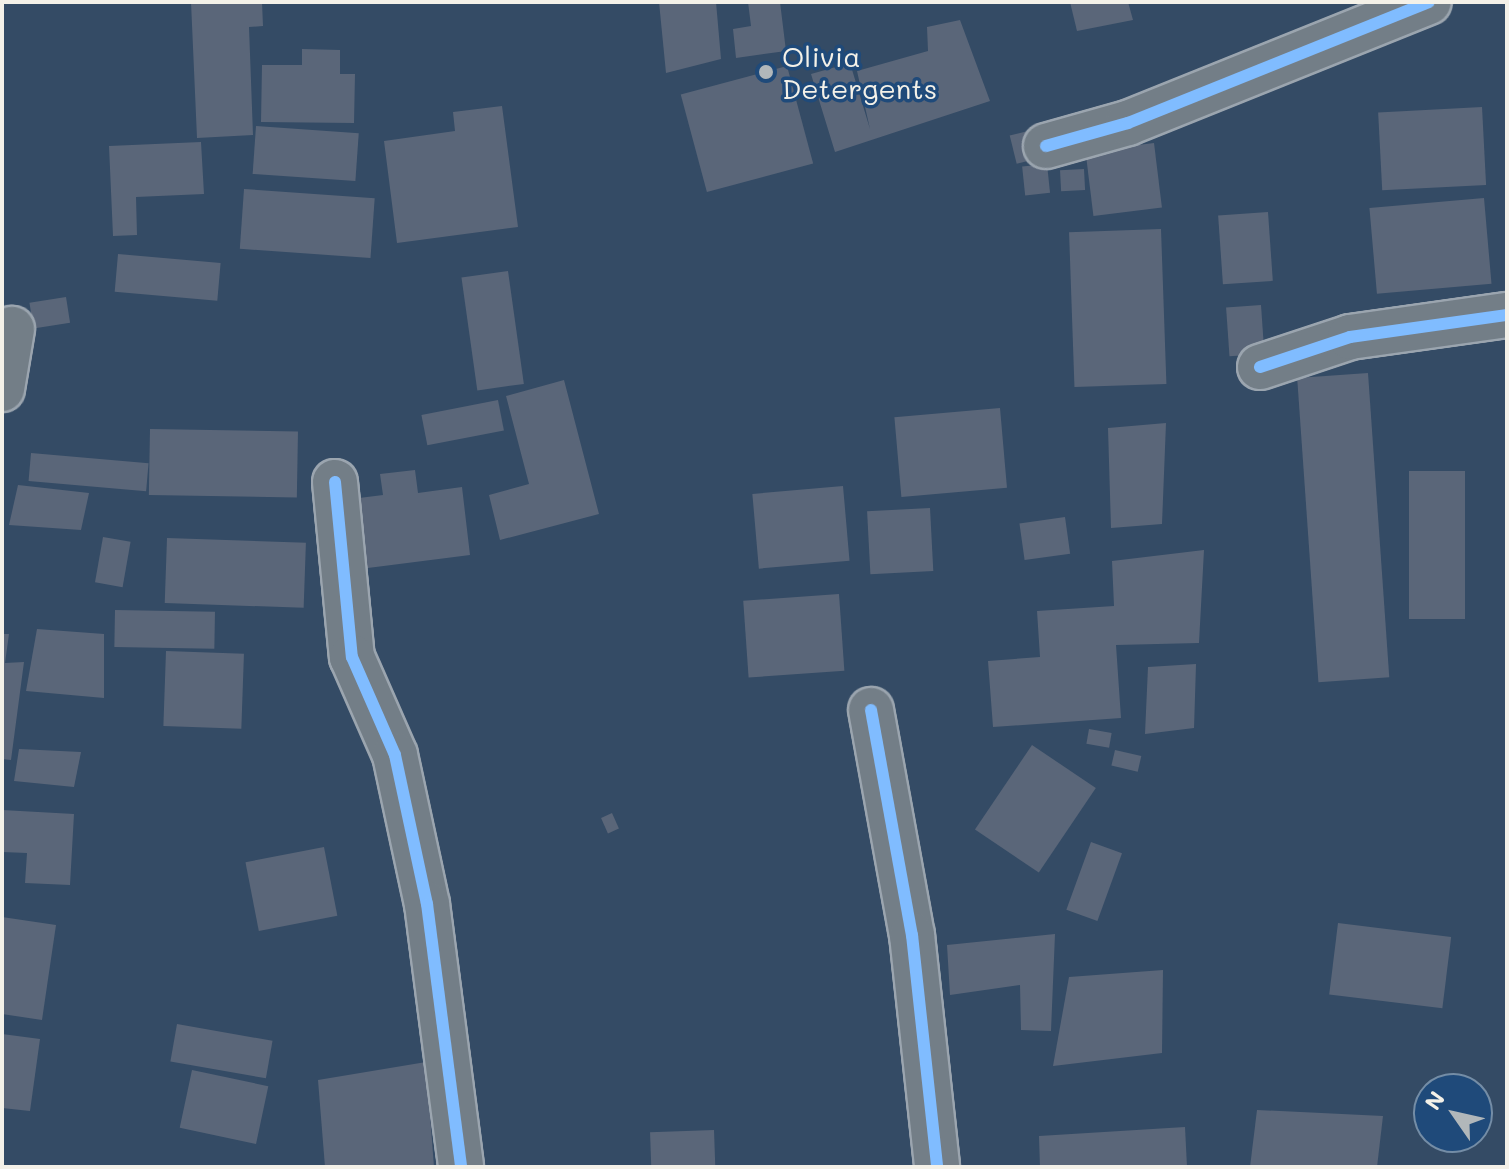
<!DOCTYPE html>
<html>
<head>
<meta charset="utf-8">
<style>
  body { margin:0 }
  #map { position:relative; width:1509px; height:1169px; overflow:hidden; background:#344b65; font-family:Mali,sans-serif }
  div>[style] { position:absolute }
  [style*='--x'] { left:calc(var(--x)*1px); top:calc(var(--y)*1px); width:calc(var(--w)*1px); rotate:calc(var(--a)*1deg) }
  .building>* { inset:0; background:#5a6679; transform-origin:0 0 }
  .roads { filter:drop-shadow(2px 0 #9ba5af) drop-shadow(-2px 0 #9ba5af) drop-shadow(0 2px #9ba5af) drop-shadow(0 -2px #9ba5af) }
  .minor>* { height:44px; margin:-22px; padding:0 22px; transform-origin:22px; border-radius:22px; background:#737e87 }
  .cycleway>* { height:12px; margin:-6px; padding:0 6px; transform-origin:6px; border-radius:6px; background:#80bcff }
  .dots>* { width:22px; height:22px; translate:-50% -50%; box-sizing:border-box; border:4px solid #1f4a7a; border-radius:50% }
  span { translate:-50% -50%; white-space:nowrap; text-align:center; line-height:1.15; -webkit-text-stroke:7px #1f4a7a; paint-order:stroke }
  .poi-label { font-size:28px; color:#f4f1e8 }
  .left { translate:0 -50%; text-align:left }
  .frame { position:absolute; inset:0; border:4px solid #f4f1e8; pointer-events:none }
  .north { position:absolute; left:1413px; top:1073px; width:80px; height:80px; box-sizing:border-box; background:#1f4a7a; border:2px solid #748da6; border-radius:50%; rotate:304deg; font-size:22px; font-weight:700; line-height:32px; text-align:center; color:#f4f1e8 }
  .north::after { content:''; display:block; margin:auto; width:28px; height:36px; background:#b1b7ba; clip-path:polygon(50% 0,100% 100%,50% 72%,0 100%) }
</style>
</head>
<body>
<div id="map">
  <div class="building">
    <div style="clip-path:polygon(191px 2px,262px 2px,263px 26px,249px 27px,253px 135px,197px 138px)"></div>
    <div style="clip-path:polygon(659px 2px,716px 2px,721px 59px,666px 73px)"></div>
    <div style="clip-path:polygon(748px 2px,780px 2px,786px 51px,736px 58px,733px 29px,751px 26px)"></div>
    <div style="clip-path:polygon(1070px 2px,1128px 2px,1133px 20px,1077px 31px)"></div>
    <div style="clip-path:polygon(960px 20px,990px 101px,835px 152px,811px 74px,850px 63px,870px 129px,857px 71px,928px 51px,927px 27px)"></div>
    <div style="clip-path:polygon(302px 49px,340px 50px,340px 74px,355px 74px,354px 123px,261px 122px,262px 65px,302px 65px)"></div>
    <div style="left:787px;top:66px;width:101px;height:110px;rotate:75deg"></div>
    <div style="clip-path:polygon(502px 106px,518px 227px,397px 243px,384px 141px,455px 131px,453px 112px)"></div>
    <div style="left:1482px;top:107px;width:78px;height:104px;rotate:87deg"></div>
    <div style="left:256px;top:126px;width:103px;height:48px;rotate:4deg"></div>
    <div style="left:1032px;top:130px;width:29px;height:23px;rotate:76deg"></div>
    <div style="clip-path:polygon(201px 142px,204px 194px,136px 197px,137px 235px,113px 236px,109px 146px)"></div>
    <div style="left:1154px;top:143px;width:65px;height:69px;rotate:83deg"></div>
    <div style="left:1047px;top:164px;width:29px;height:25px;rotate:84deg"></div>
    <div style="left:1084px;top:169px;width:21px;height:24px;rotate:87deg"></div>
    <div style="left:244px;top:189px;width:131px;height:60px;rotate:4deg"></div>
    <div style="left:1484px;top:198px;width:86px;height:115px;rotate:85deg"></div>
    <div style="left:1268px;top:212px;width:69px;height:50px;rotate:86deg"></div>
    <div style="left:1161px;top:229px;width:155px;height:92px;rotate:88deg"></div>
    <div style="left:118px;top:254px;width:103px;height:38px;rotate:5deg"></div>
    <div style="left:508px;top:271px;width:114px;height:47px;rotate:82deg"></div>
    <div style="left:66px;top:297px;width:26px;height:37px;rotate:81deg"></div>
    <div style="left:1261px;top:305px;width:49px;height:35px;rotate:86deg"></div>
    <div style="left:1368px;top:373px;width:305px;height:71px;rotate:86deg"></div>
    <div style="clip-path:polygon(564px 380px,599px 514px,500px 540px,489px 495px,529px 484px,506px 396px)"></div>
    <div style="left:498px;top:400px;width:31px;height:78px;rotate:79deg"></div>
    <div style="left:1000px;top:408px;width:80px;height:106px;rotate:85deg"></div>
    <div style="clip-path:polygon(1166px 423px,1162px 524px,1111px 528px,1108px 428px)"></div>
    <div style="left:150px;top:429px;width:148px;height:66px;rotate:1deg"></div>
    <div style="left:31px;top:453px;width:118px;height:28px;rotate:5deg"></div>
    <div style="clip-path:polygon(415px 470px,418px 493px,462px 487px,470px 555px,360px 569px,351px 499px,383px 495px,380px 474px)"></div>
    <div style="left:1465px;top:471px;width:148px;height:56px;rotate:90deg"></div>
    <div style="clip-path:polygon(18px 485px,89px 493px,81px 530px,9px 525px)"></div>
    <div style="left:843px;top:486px;width:75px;height:91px;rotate:85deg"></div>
    <div style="left:930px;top:508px;width:63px;height:63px;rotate:87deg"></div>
    <div style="left:1065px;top:517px;width:37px;height:46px;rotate:82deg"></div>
    <div style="left:103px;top:537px;width:28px;height:46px;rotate:10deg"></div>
    <div style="left:167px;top:538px;width:139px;height:65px;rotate:2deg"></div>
    <div style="clip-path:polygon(1204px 550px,1199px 643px,1116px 645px,1121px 718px,993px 727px,988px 661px,1040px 657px,1037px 611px,1114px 606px,1112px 561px)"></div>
    <div style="left:839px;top:594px;width:77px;height:96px;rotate:86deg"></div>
    <div style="left:115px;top:610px;width:100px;height:37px;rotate:1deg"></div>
    <div style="clip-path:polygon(37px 629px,104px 634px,104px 698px,26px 691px)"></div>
    <div style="clip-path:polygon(2px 634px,9px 634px,5px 663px,24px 662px,11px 760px,2px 759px)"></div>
    <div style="left:166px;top:651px;width:78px;height:75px;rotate:2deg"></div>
    <div style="clip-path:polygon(1196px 664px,1194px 728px,1145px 734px,1148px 667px)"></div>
    <div style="left:1089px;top:729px;width:23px;height:15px;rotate:10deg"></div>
    <div style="left:1032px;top:745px;width:77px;height:102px;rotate:34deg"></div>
    <div style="clip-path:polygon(19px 749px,81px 752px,74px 787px,14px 781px)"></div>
    <div style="left:1115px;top:750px;width:27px;height:16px;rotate:13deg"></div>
    <div style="clip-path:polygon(2px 810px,74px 814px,70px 885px,25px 883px,27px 853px,2px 852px)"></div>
    <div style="left:612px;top:813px;width:17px;height:12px;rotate:66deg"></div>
    <div style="left:1091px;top:842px;width:33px;height:72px;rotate:20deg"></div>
    <div style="left:324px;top:847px;width:70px;height:80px;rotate:79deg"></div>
    <div style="clip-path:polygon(2px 917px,56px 925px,42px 1020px,2px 1014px)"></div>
    <div style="left:1338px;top:923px;width:114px;height:72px;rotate:7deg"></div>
    <div style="clip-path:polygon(1055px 934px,1051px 1031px,1021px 1030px,1020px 985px,950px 995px,947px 945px)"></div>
    <div style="clip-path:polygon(1163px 970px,1162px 1053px,1053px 1066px,1069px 977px)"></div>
    <div style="left:177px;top:1024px;width:97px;height:38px;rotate:10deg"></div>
    <div style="clip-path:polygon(2px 1034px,40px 1039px,30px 1111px,2px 1108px)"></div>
    <div style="clip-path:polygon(426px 1062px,434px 1167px,325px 1167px,318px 1080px)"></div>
    <div style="left:192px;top:1070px;width:78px;height:59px;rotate:12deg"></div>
    <div style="clip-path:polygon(1257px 1110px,1383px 1116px,1377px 1167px,1250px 1167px)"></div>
    <div style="clip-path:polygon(1185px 1127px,1187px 1167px,1040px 1167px,1039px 1136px)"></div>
    <div style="left:714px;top:1130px;width:37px;height:64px;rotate:88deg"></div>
  </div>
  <div class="roads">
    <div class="minor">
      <div style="--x:1046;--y:146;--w:85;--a:-15.7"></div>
      <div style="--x:1128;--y:123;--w:324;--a:-21.9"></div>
      <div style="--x:1260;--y:367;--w:95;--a:-18.4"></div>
      <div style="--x:1350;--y:337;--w:159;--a:-8"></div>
      <div style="--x:2;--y:389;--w:61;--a:-80.5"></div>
      <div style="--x:335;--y:482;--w:176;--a:84.5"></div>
      <div style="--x:352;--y:657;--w:107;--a:66.3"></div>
      <div style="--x:395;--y:755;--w:152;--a:77.9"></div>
      <div style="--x:427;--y:904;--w:265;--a:82.6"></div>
      <div style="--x:871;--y:710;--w:229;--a:79.7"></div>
      <div style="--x:912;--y:935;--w:233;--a:83.8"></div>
    </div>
  </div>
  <div class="cycleway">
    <div style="--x:1046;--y:146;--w:85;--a:-15.7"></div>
    <div style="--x:1128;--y:123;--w:324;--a:-21.9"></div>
    <div style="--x:1260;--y:367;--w:95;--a:-18.4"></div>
    <div style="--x:1350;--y:337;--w:159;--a:-8"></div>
    <div style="--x:335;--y:482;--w:176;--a:84.5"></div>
    <div style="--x:352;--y:657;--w:107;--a:66.3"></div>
    <div style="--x:395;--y:755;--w:152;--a:77.9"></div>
    <div style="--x:427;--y:904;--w:265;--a:82.6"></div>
    <div style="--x:871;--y:710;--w:229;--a:79.7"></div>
    <div style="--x:912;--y:935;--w:233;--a:83.8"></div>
  </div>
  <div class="dots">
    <div style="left:766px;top:72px;background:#b1b7ba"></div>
  </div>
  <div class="poi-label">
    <span class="left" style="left:782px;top:72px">Olivia<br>Detergents</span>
  </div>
  <div class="frame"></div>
  <div class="north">N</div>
</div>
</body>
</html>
